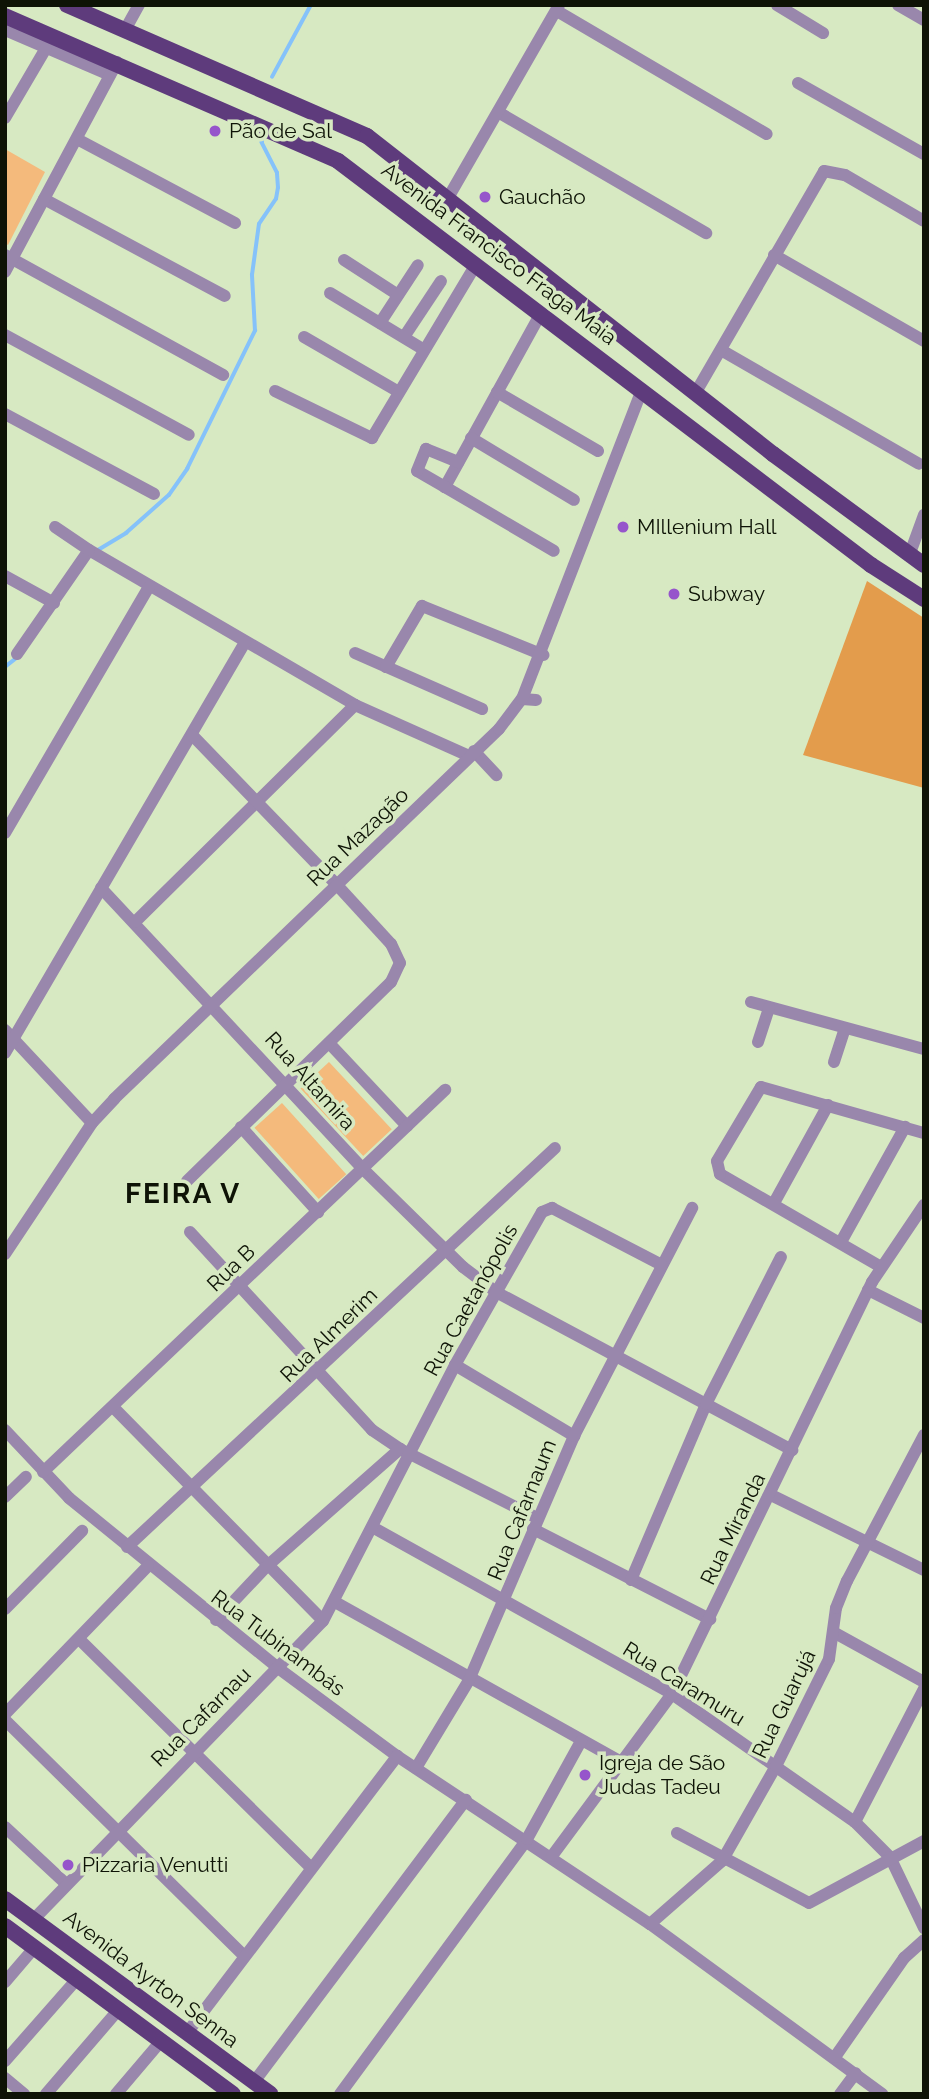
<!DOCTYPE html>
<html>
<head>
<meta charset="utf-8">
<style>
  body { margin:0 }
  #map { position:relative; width:929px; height:2099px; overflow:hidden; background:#d7e9c2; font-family:Raleway,sans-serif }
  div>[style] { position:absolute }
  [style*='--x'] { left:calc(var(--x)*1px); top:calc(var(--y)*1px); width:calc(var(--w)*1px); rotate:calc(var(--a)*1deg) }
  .green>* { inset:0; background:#f4ba7c; transform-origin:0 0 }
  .forest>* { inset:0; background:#e39c4c }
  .stream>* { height:3.5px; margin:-1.75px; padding:0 1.75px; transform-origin:1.75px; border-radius:1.75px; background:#85c2fa }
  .minor>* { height:12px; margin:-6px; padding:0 6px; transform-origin:6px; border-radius:6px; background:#9987ac }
  .major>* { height:16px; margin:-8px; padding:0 8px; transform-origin:8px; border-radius:8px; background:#5e3b7c }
  .dots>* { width:19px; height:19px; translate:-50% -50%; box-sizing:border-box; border:4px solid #d7e9c2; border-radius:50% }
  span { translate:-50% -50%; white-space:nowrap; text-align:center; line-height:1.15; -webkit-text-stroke:7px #d7e9c2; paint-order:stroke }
  .poi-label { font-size:21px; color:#0e1306 }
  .left { translate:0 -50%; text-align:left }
  .street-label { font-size:21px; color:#0e1306 }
  .district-label { font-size:28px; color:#0e1306; font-weight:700; letter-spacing:2px }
  .frame { position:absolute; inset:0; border:7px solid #0e1306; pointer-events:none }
</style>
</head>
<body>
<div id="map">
  <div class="green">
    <div style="clip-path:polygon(5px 149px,45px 172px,8px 245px,5px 243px)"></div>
    <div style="left:329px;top:1062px;width:92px;height:39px;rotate:47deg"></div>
    <div style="left:282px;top:1103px;width:96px;height:37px;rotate:48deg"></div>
  </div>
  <div class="forest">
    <div style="clip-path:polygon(867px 581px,924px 618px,924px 788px,803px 755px)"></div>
  </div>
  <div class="stream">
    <div style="--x:272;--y:77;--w:82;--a:-61.6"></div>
    <div style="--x:98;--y:550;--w:33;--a:-31"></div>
    <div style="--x:126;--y:533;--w:57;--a:-41.5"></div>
    <div style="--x:169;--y:495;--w:32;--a:-55"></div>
    <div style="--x:187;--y:469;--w:154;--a:-63.8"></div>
    <div style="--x:255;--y:331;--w:56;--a:-93.1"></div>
    <div style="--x:252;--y:275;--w:51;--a:-82.2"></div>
    <div style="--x:259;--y:224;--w:30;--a:-56"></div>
    <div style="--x:276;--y:199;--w:11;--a:-80"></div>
    <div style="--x:278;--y:188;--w:15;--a:-94"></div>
    <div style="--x:277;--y:173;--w:34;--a:-117"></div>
    <div style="--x:262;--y:143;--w:10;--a:-90"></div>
    <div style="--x:5;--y:667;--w:16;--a:-38"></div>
  </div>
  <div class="minor">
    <div style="--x:777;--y:5;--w:54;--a:31.3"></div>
    <div style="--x:898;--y:5;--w:30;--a:30"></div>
    <div style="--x:557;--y:11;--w:243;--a:30.4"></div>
    <div style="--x:5;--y:30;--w:114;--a:23.2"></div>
    <div style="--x:125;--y:30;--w:29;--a:-61"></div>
    <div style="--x:798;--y:83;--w:145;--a:29.4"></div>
    <div style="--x:498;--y:112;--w:241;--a:30.2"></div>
    <div style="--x:5;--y:118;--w:81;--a:-59.6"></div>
    <div style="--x:77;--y:139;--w:179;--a:28"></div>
    <div style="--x:448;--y:198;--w:223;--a:-60.1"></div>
    <div style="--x:44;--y:199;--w:205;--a:28.2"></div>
    <div style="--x:5;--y:255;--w:249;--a:28.8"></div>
    <div style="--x:774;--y:255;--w:173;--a:29.8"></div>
    <div style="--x:344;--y:260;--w:64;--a:32.9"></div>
    <div style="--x:5;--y:272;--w:238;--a:-61.9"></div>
    <div style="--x:330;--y:293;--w:109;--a:31.1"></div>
    <div style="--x:541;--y:313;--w:199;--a:118.9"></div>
    <div style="--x:445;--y:487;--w:126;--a:30.4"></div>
    <div style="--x:380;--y:323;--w:69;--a:-56.8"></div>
    <div style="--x:5;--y:335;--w:209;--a:28.5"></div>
    <div style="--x:304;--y:337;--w:108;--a:30.1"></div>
    <div style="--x:404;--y:337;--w:67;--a:-56.5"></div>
    <div style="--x:721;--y:350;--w:228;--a:29.9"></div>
    <div style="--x:275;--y:391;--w:108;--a:25.9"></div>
    <div style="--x:372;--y:438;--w:203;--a:-59.1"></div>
    <div style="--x:497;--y:392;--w:117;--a:30.3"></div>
    <div style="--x:696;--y:392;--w:255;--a:-59.9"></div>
    <div style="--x:824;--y:171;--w:21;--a:11"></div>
    <div style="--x:845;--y:175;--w:91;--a:30.2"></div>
    <div style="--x:5;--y:414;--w:169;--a:28.2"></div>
    <div style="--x:471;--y:438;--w:120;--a:31"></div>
    <div style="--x:445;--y:487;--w:32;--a:-150"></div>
    <div style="--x:417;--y:471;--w:24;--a:-68"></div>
    <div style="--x:426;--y:449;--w:35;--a:22"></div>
    <div style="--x:89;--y:550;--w:308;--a:30.2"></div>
    <div style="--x:355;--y:705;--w:125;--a:24.1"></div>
    <div style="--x:909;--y:556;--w:44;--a:-69.9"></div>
    <div style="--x:5;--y:576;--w:56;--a:28.9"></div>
    <div style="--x:355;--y:653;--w:139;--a:23.8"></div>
    <div style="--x:17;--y:654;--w:126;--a:-55.3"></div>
    <div style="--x:89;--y:550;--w:41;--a:-145.9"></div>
    <div style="--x:386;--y:667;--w:71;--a:-59.5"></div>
    <div style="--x:422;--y:606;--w:131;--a:22"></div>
    <div style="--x:522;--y:699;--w:14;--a:4"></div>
    <div style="--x:474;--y:751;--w:33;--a:47"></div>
    <div style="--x:5;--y:833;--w:285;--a:-59.7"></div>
    <div style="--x:101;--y:888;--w:384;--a:47"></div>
    <div style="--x:363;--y:1169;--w:140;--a:44.4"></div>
    <div style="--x:463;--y:1267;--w:41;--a:37.1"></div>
    <div style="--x:496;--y:1292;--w:336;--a:28.1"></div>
    <div style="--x:135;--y:922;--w:309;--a:-44.6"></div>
    <div style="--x:751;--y:1002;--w:179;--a:15.2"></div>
    <div style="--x:5;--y:1030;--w:127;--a:46.9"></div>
    <div style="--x:758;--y:1042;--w:36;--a:-72"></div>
    <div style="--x:329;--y:1043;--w:114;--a:46.8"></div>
    <div style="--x:5;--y:1053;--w:476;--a:-59.7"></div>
    <div style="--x:834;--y:1062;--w:35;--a:-72"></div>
    <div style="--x:241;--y:1127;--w:115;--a:47.8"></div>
    <div style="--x:187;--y:1181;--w:285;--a:-44.3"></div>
    <div style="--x:391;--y:982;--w:21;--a:-65"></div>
    <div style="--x:400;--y:963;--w:21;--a:-115"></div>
    <div style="--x:391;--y:944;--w:81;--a:-132.5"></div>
    <div style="--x:336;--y:884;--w:207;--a:-134"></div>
    <div style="--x:774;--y:1203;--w:112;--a:-61.1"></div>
    <div style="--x:190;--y:1232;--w:269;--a:47.4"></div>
    <div style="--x:372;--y:1430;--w:34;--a:34"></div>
    <div style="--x:400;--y:1449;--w:153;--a:26.7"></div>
    <div style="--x:841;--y:1242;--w:132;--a:-60.9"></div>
    <div style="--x:5;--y:1254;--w:157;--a:-56.4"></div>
    <div style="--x:92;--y:1123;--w:33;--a:-47"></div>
    <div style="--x:114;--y:1099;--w:534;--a:-43.86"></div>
    <div style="--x:499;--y:729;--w:38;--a:-53"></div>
    <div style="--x:522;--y:699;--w:332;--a:-68.8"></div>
    <div style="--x:881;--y:1267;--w:186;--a:-150"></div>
    <div style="--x:720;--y:1174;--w:13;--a:-103"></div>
    <div style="--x:717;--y:1161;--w:86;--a:-59.3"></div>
    <div style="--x:761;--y:1087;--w:169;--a:15.8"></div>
    <div style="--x:868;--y:1290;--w:63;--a:26.6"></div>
    <div style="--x:455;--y:1365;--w:139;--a:30.8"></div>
    <div style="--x:114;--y:1408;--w:298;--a:45.5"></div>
    <div style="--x:5;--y:1430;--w:93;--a:46.7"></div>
    <div style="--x:69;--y:1498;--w:269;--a:39.1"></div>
    <div style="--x:278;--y:1668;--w:148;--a:36.5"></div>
    <div style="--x:397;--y:1756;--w:304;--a:33.6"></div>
    <div style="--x:650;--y:1924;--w:288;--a:36.2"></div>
    <div style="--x:43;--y:1472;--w:555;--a:-43.54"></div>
    <div style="--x:771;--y:1495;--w:170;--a:26.1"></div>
    <div style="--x:5;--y:1497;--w:29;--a:-44"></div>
    <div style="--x:374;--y:1528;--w:341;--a:29.1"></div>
    <div style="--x:672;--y:1694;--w:223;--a:35"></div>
    <div style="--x:855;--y:1822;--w:49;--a:45"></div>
    <div style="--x:890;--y:1857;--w:79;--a:64.4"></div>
    <div style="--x:533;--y:1529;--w:199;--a:27"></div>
    <div style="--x:127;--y:1547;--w:585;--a:-42.99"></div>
    <div style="--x:631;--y:1580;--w:191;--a:-66.9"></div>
    <div style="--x:706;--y:1404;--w:165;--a:-63"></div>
    <div style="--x:335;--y:1602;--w:328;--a:29.2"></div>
    <div style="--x:5;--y:1609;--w:110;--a:-45.4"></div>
    <div style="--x:216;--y:1620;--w:73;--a:-46.7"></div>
    <div style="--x:266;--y:1567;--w:179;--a:-41.4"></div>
    <div style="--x:835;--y:1633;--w:102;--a:28.8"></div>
    <div style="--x:79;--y:1639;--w:325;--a:44.6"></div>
    <div style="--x:5;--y:1714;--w:206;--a:-46"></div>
    <div style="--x:5;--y:1720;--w:336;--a:44.6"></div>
    <div style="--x:416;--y:1768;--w:103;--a:-58.9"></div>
    <div style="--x:469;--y:1680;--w:266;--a:-66.7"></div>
    <div style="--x:574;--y:1436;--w:257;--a:-62.6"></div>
    <div style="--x:855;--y:1822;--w:150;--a:-62.6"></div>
    <div style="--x:5;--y:1827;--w:82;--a:43"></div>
    <div style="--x:677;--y:1833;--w:149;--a:27.9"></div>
    <div style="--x:809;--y:1903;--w:131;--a:-28.3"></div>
    <div style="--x:552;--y:1856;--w:202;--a:-53.5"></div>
    <div style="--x:672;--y:1694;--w:458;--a:-64.1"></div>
    <div style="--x:872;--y:1282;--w:93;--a:-56"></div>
    <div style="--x:34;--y:1919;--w:415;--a:-45.9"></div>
    <div style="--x:323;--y:1621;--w:288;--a:-62.7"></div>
    <div style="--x:455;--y:1365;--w:176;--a:-60.4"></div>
    <div style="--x:542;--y:1212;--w:11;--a:-22"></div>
    <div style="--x:552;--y:1208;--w:124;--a:27.4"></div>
    <div style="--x:650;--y:1924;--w:96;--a:-41.2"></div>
    <div style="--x:722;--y:1861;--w:109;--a:-60.4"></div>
    <div style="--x:776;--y:1766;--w:119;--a:-63.6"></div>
    <div style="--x:829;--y:1659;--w:51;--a:-82.2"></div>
    <div style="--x:836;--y:1608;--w:29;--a:-68"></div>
    <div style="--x:847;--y:1581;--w:165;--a:-62.2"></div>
    <div style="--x:5;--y:1982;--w:45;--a:-49.5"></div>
    <div style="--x:187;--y:2033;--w:348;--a:-52.8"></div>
    <div style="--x:835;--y:2057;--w:121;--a:-55.1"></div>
    <div style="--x:904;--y:1958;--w:27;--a:-42"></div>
    <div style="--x:5;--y:2061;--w:111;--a:-48.7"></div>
    <div style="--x:5;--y:2078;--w:25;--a:40"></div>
    <div style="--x:254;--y:2082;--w:353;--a:-53.1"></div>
    <div style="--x:46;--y:2094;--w:113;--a:-49.3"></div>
    <div style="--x:116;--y:2094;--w:71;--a:-49.6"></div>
    <div style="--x:340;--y:2094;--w:316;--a:-53.7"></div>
    <div style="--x:527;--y:1839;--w:112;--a:-61.1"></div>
    <div style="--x:840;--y:2094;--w:26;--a:-53"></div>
  </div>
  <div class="major">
    <div style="--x:67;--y:5;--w:327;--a:23.6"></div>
    <div style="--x:367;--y:136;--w:516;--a:38.07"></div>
    <div style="--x:773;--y:454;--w:187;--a:36.3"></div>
    <div style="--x:5;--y:16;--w:363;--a:23.5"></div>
    <div style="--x:338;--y:161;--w:669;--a:37.16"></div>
    <div style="--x:871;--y:565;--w:63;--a:32.7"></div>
    <div style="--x:5;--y:1899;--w:329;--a:36.3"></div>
    <div style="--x:5;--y:1926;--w:283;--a:36.4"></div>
  </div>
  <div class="dots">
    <div style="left:215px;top:131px;background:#9655cb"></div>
    <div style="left:485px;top:197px;background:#9655cb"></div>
    <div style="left:623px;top:527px;background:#9655cb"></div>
    <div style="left:674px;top:594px;background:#9655cb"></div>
    <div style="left:585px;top:1775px;background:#9655cb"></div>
    <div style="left:68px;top:1865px;background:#9655cb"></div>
  </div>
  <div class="poi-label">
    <span class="left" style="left:229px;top:131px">Pão de Sal</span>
    <span class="left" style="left:499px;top:197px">Gauchão</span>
    <span class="left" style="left:637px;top:527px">MIllenium Hall</span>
    <span class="left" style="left:688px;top:594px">Subway</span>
    <span class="left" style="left:599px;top:1775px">Igreja de São<br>Judas Tadeu</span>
    <span class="left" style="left:82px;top:1865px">Pizzaria Venutti</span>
  </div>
  <div class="street-label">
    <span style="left:499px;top:254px;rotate:37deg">Avenida Francisco Fraga Maia</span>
    <span style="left:358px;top:837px;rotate:-44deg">Rua Mazagão</span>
    <span style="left:310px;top:1081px;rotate:48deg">Rua Altamira</span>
    <span style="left:231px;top:1268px;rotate:-44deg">Rua B</span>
    <span style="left:471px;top:1300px;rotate:-61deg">Rua Caetanópolis</span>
    <span style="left:329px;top:1335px;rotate:-44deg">Rua Almerim</span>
    <span style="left:522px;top:1510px;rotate:-68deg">Rua Cafarnaum</span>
    <span style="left:733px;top:1529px;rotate:-64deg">Rua Miranda</span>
    <span style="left:278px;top:1643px;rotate:37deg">Rua Tubinambás</span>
    <span style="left:684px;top:1684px;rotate:32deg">Rua Caramuru</span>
    <span style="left:784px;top:1704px;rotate:-64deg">Rua Guarujá</span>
    <span style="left:201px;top:1717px;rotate:-45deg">Rua Cafarnau</span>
    <span style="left:151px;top:1979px;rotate:37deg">Avenida Ayrton Senna</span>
  </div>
  <div class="district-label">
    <span style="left:183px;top:1194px">FEIRA V</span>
  </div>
  <div class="frame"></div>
</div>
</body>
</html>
